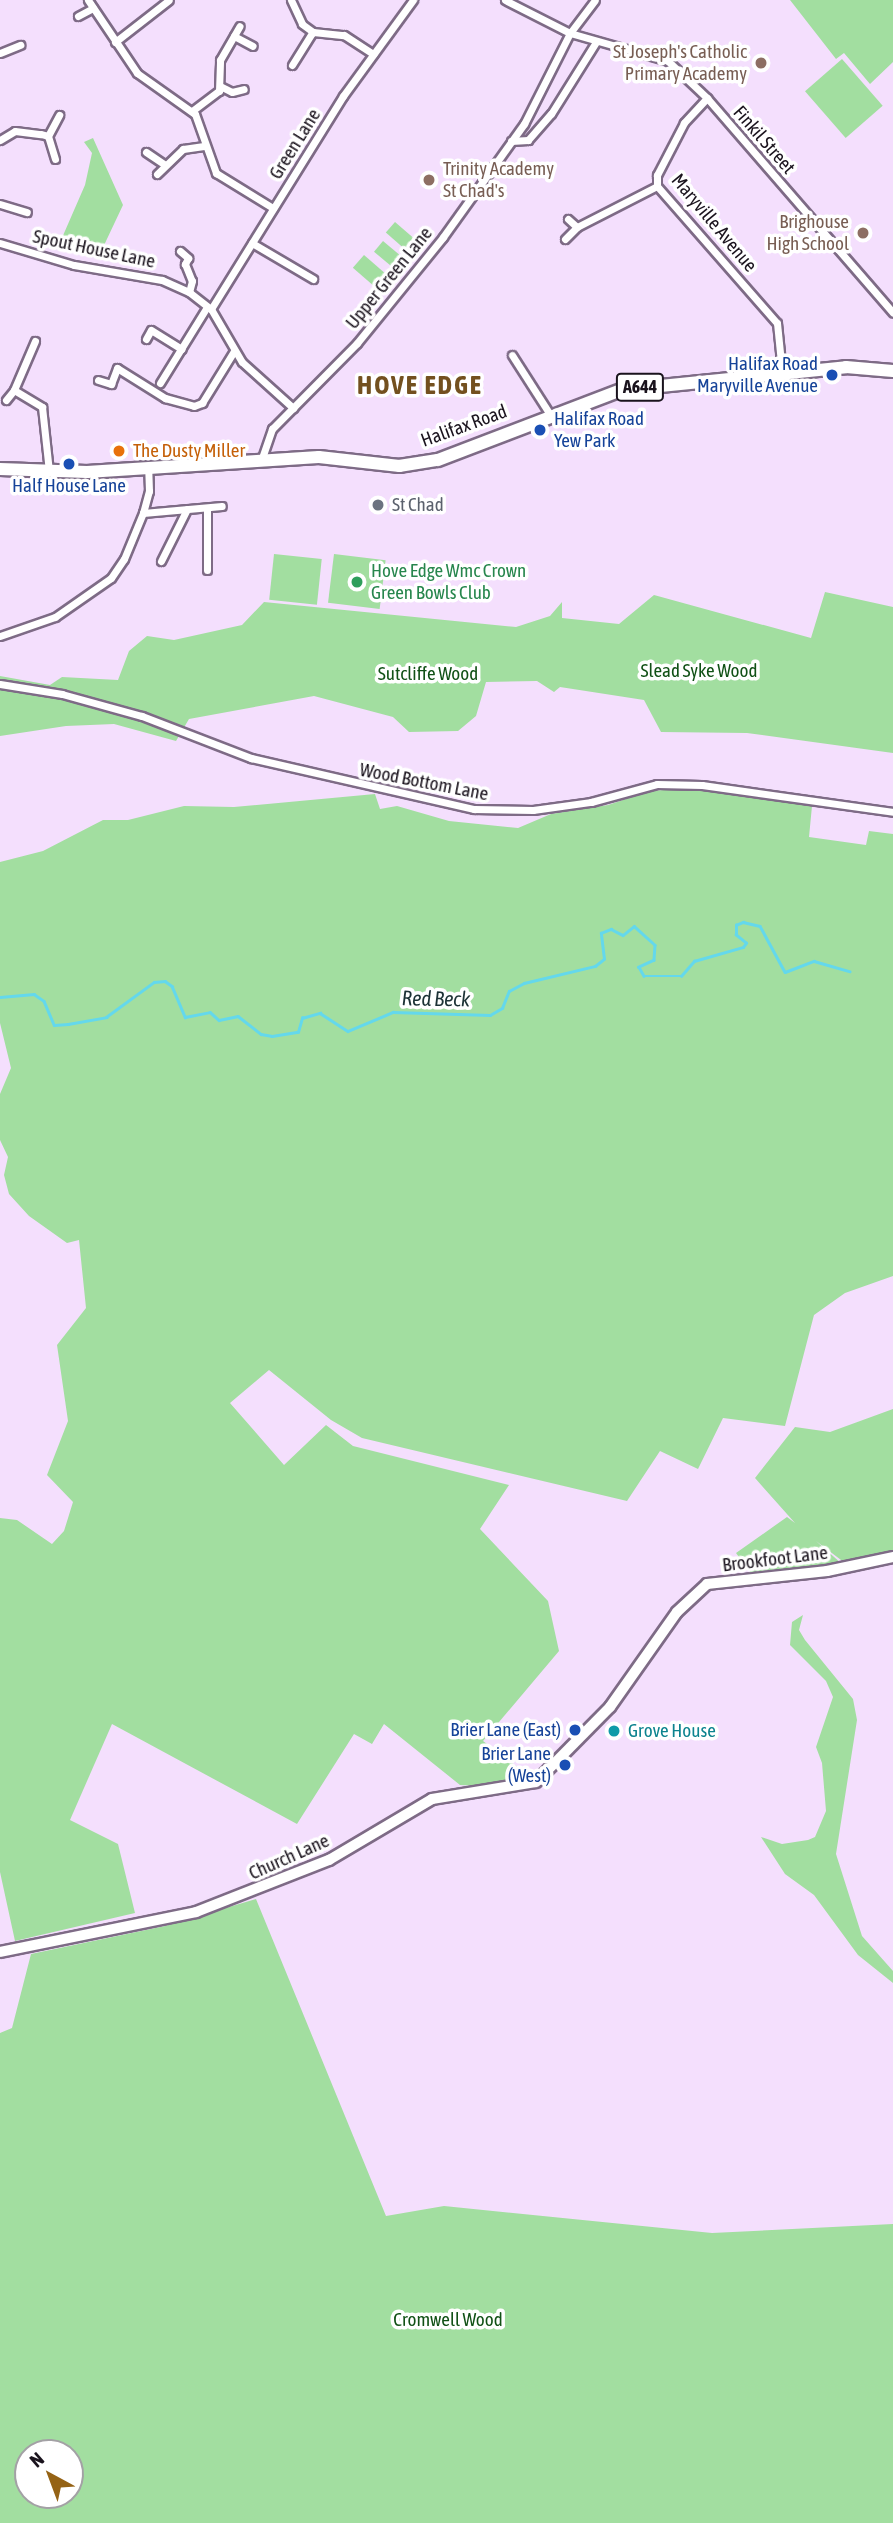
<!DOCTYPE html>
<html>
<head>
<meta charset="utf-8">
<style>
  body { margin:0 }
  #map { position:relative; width:893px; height:2523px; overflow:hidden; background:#f4dffd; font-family:"Asap Condensed",sans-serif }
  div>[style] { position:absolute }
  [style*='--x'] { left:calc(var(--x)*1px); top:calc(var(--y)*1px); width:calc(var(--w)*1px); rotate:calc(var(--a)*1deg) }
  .green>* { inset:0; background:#a2dea0; transform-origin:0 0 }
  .stream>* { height:2.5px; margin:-1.25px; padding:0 1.25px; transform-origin:1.25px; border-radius:1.25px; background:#64d8ec }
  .roads { filter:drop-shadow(2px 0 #7e6b86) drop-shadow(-2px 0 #7e6b86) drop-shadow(0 2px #7e6b86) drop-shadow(0 -2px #7e6b86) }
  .street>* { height:7px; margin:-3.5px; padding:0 3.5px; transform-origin:3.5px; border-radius:3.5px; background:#fff }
  .secondary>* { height:10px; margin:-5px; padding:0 5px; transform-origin:5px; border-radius:5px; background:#fff }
  .primary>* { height:12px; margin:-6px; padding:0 6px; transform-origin:6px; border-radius:6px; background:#fff }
  .dots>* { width:19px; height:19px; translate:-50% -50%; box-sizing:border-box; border:4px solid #fff; border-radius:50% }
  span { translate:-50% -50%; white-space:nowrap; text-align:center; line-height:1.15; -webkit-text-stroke:7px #fff; paint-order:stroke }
  .shield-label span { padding:2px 5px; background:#fff; border:2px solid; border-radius:5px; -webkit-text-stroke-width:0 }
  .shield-label { font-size:18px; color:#1a131d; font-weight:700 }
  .education-label { font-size:19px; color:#785e54 }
  .right { translate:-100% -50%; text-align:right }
  .left { translate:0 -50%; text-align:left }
  .street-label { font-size:19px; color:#1a131d }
  .transit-label { font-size:19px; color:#164399 }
  .food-label { font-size:19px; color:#c56008 }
  .worship-label { font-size:19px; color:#5b616d }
  .leisure-label { font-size:19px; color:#27864d }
  .park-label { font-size:19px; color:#115116 }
  .culture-label { font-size:19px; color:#0d838f }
  .water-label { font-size:21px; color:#1d3236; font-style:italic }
  .district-label { font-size:26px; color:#73501f; font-weight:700; letter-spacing:2px }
  .north { position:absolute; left:14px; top:2439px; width:70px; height:70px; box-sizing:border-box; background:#fff; border:2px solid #a3a1a5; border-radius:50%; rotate:319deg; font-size:19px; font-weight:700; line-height:28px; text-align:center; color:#1a131d }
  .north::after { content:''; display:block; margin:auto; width:24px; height:32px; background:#956315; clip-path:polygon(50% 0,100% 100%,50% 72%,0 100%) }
</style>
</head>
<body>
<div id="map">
  <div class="green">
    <div style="clip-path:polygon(790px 0,893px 0,893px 62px,870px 84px,844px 53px,836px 59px)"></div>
    <div style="left:842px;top:59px;width:62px;height:49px;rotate:49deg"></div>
    <div style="clip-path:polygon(93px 138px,123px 205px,98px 258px,58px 247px,85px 185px,92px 153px,84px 142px)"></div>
    <div style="left:395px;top:222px;width:28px;height:14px;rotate:41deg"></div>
    <div style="left:383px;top:241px;width:25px;height:14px;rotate:40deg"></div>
    <div style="left:364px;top:255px;width:29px;height:17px;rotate:41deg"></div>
    <div style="left:274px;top:554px;width:48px;height:46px;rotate:6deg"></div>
    <div style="left:334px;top:554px;width:52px;height:49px;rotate:7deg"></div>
    <div style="clip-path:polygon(825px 592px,893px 607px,893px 753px,747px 733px,661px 732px,644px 700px,560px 687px,554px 692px,537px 681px,486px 682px,476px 716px,458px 731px,409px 732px,393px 717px,314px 696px,189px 719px,176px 741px,114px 724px,66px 726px,0 736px,0 676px,50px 685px,62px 677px,118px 680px,129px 651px,147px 636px,174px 640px,242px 625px,264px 602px,516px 627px,550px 616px,562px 602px,562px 618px,619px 624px,654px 595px,811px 638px)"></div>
    <div style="clip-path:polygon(691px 788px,812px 806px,809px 837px,866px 845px,869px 831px,893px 834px,893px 1276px,845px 1293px,814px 1315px,785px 1426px,723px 1418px,698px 1469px,660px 1451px,627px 1501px,362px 1438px,331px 1420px,269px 1370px,230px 1403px,284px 1465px,326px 1425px,353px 1446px,509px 1485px,480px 1529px,548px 1601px,559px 1651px,483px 1741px,529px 1776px,499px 1787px,460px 1785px,384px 1724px,372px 1744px,354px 1734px,297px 1824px,112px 1724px,70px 1820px,118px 1844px,135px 1913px,15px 1941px,0 1872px,0 1518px,17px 1520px,52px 1544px,64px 1531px,73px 1502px,47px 1475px,68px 1421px,57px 1345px,86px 1308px,79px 1240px,67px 1243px,29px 1216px,9px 1194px,4px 1175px,8px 1157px,0 1140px,0 1094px,11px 1068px,0 1023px,0 862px,43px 851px,103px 820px,128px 820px,184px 806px,234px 807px,375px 794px,380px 809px,397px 806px,449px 821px,518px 828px,551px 814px,608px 805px,650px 791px)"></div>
    <div style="clip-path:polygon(893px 1409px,893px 1550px,845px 1563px,816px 1541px,842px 1564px,751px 1573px,736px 1553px,787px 1517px,795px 1523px,755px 1478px,795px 1427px,830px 1432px)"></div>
    <div style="clip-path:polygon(803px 1615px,799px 1630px,805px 1640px,853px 1699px,857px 1720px,836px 1854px,862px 1936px,893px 1971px,893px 1983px,858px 1955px,814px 1895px,785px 1874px,761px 1837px,782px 1844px,808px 1840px,815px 1837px,826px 1811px,822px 1763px,816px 1747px,833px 1697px,826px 1681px,790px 1645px,792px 1622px)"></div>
    <div style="clip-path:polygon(evenodd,256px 1899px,386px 2216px,444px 2206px,712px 2233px,893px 2224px,893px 2523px,0 2523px,0 2033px,12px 2028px,31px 1954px,165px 1926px,256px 1899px,28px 2453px,70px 2453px,70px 2495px,28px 2495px,28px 2453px)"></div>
  </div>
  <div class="stream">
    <div style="--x:0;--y:997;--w:34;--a:-5"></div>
    <div style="--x:34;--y:994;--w:12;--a:35"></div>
    <div style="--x:44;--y:1001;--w:26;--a:67"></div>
    <div style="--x:54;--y:1025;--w:14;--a:-4"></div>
    <div style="--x:68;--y:1024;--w:39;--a:-10"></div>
    <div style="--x:106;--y:1017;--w:59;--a:-36.1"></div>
    <div style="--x:154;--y:982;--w:11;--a:-5"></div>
    <div style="--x:165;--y:981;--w:9;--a:36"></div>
    <div style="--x:172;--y:986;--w:34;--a:67"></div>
    <div style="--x:185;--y:1017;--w:25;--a:-11"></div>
    <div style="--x:210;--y:1012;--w:12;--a:42"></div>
    <div style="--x:219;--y:1020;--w:19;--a:-12"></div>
    <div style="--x:238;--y:1016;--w:29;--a:38"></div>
    <div style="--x:261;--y:1034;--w:11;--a:10"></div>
    <div style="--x:272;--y:1036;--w:26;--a:-9"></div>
    <div style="--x:298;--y:1032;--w:15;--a:-74"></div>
    <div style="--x:302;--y:1018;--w:19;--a:-16"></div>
    <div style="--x:320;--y:1013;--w:33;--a:33"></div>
    <div style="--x:348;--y:1031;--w:49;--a:-22.9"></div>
    <div style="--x:393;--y:1012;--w:97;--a:1.8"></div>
    <div style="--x:490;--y:1015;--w:14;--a:-30"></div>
    <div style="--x:502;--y:1008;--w:18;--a:-68"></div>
    <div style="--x:509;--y:991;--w:17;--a:-28"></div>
    <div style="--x:524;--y:983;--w:73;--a:-13.5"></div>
    <div style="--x:595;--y:966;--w:11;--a:-38"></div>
    <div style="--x:604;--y:959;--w:26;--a:-97"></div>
    <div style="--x:601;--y:933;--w:11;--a:-22"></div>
    <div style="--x:611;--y:929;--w:13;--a:27"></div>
    <div style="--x:623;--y:935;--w:14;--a:-39"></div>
    <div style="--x:634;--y:926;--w:28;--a:42"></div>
    <div style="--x:655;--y:945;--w:15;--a:94"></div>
    <div style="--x:654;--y:960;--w:17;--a:155"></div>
    <div style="--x:639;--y:967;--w:10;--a:61"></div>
    <div style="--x:644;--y:976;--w:37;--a:0"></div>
    <div style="--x:681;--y:976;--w:20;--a:-49"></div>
    <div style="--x:694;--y:961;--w:51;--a:-15.9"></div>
    <div style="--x:743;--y:947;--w:5;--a:-53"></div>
    <div style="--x:746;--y:943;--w:13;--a:-141"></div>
    <div style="--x:736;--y:935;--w:10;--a:-90"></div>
    <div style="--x:736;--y:925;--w:8;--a:-23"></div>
    <div style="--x:743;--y:922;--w:17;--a:13"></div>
    <div style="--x:760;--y:926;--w:52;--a:61.5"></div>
    <div style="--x:785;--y:972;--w:31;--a:-21"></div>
    <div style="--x:814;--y:961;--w:37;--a:16"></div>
  </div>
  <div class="roads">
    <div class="street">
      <div style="--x:88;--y:0;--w:88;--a:56.1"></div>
      <div style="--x:137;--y:73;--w:71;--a:35.3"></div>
      <div style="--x:195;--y:114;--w:63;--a:70.4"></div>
      <div style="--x:216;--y:173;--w:67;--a:31.6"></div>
      <div style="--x:291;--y:0;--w:26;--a:65"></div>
      <div style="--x:302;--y:24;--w:14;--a:36"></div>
      <div style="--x:313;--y:32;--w:31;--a:6"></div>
      <div style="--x:344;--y:35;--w:35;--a:33"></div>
      <div style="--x:505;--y:0;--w:73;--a:26.9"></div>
      <div style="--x:570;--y:33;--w:102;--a:15.9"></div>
      <div style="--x:668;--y:61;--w:54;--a:43.5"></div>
      <div style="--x:707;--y:98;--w:284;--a:49.1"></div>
      <div style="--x:78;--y:16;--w:17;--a:-28"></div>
      <div style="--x:234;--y:36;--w:21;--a:28"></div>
      <div style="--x:115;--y:42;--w:68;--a:-37.9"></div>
      <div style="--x:0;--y:53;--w:22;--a:-22"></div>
      <div style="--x:292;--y:65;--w:39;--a:-58"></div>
      <div style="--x:220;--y:86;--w:13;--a:27"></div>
      <div style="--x:232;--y:92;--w:12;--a:-14"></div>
      <div style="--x:707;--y:98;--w:34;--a:133"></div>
      <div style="--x:684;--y:123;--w:59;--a:117.4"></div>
      <div style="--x:657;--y:175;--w:11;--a:90"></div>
      <div style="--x:657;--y:186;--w:182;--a:48.8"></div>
      <div style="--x:777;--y:323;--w:49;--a:84.2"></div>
      <div style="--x:192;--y:111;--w:34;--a:-37"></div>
      <div style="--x:219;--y:91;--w:31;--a:-88"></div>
      <div style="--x:220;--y:60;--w:39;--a:-60"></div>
      <div style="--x:48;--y:136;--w:24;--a:-62"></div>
      <div style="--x:0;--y:140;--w:17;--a:-31"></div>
      <div style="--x:15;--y:131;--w:26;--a:7"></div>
      <div style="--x:41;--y:134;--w:7;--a:16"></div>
      <div style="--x:48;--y:136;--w:24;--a:73"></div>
      <div style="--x:511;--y:141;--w:17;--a:-3"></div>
      <div style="--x:528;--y:140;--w:35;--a:-49"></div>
      <div style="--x:551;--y:114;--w:85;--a:-58"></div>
      <div style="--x:146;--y:152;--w:23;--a:34"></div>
      <div style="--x:157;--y:174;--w:36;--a:-44"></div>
      <div style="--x:183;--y:149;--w:21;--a:-8"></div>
      <div style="--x:0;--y:204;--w:28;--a:17"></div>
      <div style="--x:568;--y:219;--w:12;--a:42"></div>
      <div style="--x:565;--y:239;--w:17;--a:-45"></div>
      <div style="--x:577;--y:227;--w:90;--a:-27.1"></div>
      <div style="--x:0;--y:243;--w:77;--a:16.6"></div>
      <div style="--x:74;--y:265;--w:89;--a:9.7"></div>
      <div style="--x:162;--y:280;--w:30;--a:24"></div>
      <div style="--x:189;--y:292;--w:28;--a:38"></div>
      <div style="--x:211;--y:309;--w:61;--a:59.7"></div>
      <div style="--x:242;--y:362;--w:69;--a:42"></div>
      <div style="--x:252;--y:243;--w:71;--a:30.5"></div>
      <div style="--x:180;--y:251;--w:11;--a:41"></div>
      <div style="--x:188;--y:258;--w:7;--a:117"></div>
      <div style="--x:185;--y:264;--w:18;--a:68"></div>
      <div style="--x:192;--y:281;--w:11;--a:105"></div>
      <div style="--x:211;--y:309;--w:251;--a:-58.2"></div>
      <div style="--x:343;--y:96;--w:119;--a:-53.9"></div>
      <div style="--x:146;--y:339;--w:10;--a:-61"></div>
      <div style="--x:151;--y:330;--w:36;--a:32"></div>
      <div style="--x:35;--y:341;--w:53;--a:113.2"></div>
      <div style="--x:14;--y:390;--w:33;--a:31"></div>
      <div style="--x:42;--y:407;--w:64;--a:83.8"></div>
      <div style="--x:512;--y:355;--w:72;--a:57.4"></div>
      <div style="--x:98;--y:380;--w:14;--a:17"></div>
      <div style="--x:111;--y:384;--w:17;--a:-69"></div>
      <div style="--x:117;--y:368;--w:57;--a:32"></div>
      <div style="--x:165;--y:398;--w:30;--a:15"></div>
      <div style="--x:194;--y:406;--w:9;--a:-21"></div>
      <div style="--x:202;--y:403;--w:61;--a:-58.4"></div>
      <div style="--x:160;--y:383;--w:89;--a:-58.3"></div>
      <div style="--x:6;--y:400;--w:13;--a:-51"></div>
      <div style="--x:262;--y:458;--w:31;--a:-71"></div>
      <div style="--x:272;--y:429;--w:121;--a:-45.3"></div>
      <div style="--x:357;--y:343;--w:136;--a:-50.9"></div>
      <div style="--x:443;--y:237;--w:139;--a:-54.4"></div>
      <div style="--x:524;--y:124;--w:102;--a:-63.2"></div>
      <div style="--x:570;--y:33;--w:41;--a:-52.9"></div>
      <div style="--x:207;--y:508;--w:62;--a:90"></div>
      <div style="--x:143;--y:513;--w:79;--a:-5.1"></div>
      <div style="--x:161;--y:561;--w:58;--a:-63.4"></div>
      <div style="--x:0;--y:636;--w:58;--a:-19.1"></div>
      <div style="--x:55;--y:617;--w:68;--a:-34.9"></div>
      <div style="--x:111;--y:578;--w:23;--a:-56"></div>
      <div style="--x:124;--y:559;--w:50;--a:-67.6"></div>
      <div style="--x:143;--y:513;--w:23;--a:-75"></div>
      <div style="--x:149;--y:491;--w:23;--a:-92"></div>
      <div style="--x:0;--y:684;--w:63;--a:9.2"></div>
      <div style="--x:62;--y:694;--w:83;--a:15.4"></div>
      <div style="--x:142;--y:716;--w:117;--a:21.1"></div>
      <div style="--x:251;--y:758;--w:229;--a:12.9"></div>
      <div style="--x:474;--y:809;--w:59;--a:1"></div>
      <div style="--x:533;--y:810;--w:59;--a:-7.9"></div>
      <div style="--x:591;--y:802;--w:68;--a:-15.3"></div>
      <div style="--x:657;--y:784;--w:45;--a:1.3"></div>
      <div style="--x:702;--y:785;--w:193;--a:8"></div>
    </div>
    <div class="secondary">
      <div style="--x:0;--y:1952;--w:200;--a:-11.5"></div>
      <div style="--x:196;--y:1912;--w:143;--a:-21.4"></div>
      <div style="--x:329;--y:1860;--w:120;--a:-30.6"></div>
      <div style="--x:432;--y:1799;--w:105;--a:-9.3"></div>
      <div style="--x:536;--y:1782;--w:105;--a:-45.4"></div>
      <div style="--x:610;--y:1707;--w:116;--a:-54.8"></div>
      <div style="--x:677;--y:1612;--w:41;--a:-43"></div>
      <div style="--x:707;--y:1584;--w:121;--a:-6.2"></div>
      <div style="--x:827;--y:1571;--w:67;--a:-12"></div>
    </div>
    <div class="primary">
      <div style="--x:0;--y:469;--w:87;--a:2"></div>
      <div style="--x:87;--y:472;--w:232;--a:-3.7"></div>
      <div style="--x:319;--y:457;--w:81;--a:6.4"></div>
      <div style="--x:399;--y:466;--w:39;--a:-9"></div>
      <div style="--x:438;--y:460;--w:196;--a:-20.9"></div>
      <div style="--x:621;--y:390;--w:226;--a:-5.8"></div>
      <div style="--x:846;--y:367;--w:47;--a:4.9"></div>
    </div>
  </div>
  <div class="dots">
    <div style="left:761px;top:63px;background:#8d6e63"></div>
    <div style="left:429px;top:180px;background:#8d6e63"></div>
    <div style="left:863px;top:233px;background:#8d6e63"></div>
    <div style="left:832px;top:375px;background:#1a4fb4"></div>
    <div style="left:540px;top:430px;background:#1a4fb4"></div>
    <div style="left:119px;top:451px;background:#e8710a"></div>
    <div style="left:69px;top:464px;background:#1a4fb4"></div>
    <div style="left:378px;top:505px;background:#6b7280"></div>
    <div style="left:357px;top:582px;background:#2e9e5b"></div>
    <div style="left:575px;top:1730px;background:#1a4fb4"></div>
    <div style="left:614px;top:1731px;background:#0f9aa8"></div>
    <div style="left:565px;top:1765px;background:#1a4fb4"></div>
  </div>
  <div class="shield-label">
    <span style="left:640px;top:387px">A644</span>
  </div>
  <div class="education-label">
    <span class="right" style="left:747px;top:63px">St Joseph's Catholic<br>Primary Academy</span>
    <span class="left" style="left:443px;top:180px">Trinity Academy<br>St Chad's</span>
    <span class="right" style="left:849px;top:233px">Brighouse<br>High School</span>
  </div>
  <div class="street-label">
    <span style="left:764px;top:140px;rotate:49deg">Finkil Street</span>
    <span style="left:295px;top:144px;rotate:-58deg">Green Lane</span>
    <span style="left:714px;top:223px;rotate:50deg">Maryville Avenue</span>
    <span style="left:94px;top:249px;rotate:12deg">Spout House Lane</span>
    <span style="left:389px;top:278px;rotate:-51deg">Upper Green Lane</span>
    <span style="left:464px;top:426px;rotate:-20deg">Halifax Road</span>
    <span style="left:424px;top:782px;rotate:11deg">Wood Bottom Lane</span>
    <span style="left:775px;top:1559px;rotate:-7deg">Brookfoot Lane</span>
    <span style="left:289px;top:1857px;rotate:-24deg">Church Lane</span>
  </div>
  <div class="transit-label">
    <span class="right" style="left:818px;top:375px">Halifax Road<br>Maryville Avenue</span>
    <span class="left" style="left:554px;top:430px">Halifax Road<br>Yew Park</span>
    <span style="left:69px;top:486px">Half House Lane</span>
    <span class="right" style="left:561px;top:1730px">Brier Lane (East)</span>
    <span class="right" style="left:551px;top:1765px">Brier Lane<br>(West)</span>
  </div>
  <div class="food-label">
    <span class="left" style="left:133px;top:451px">The Dusty Miller</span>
  </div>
  <div class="worship-label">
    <span class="left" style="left:392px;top:505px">St Chad</span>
  </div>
  <div class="leisure-label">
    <span class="left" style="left:371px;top:582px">Hove Edge Wmc Crown<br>Green Bowls Club</span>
  </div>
  <div class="park-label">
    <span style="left:699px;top:671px">Slead Syke Wood</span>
    <span style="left:428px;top:674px">Sutcliffe Wood</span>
    <span style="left:448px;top:2320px">Cromwell Wood</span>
  </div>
  <div class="culture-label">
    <span class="left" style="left:628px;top:1731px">Grove House</span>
  </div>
  <div class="water-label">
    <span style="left:436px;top:998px;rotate:1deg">Red Beck</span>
  </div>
  <div class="district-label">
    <span style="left:420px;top:386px">HOVE EDGE</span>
  </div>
  <div class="north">N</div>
</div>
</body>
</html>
